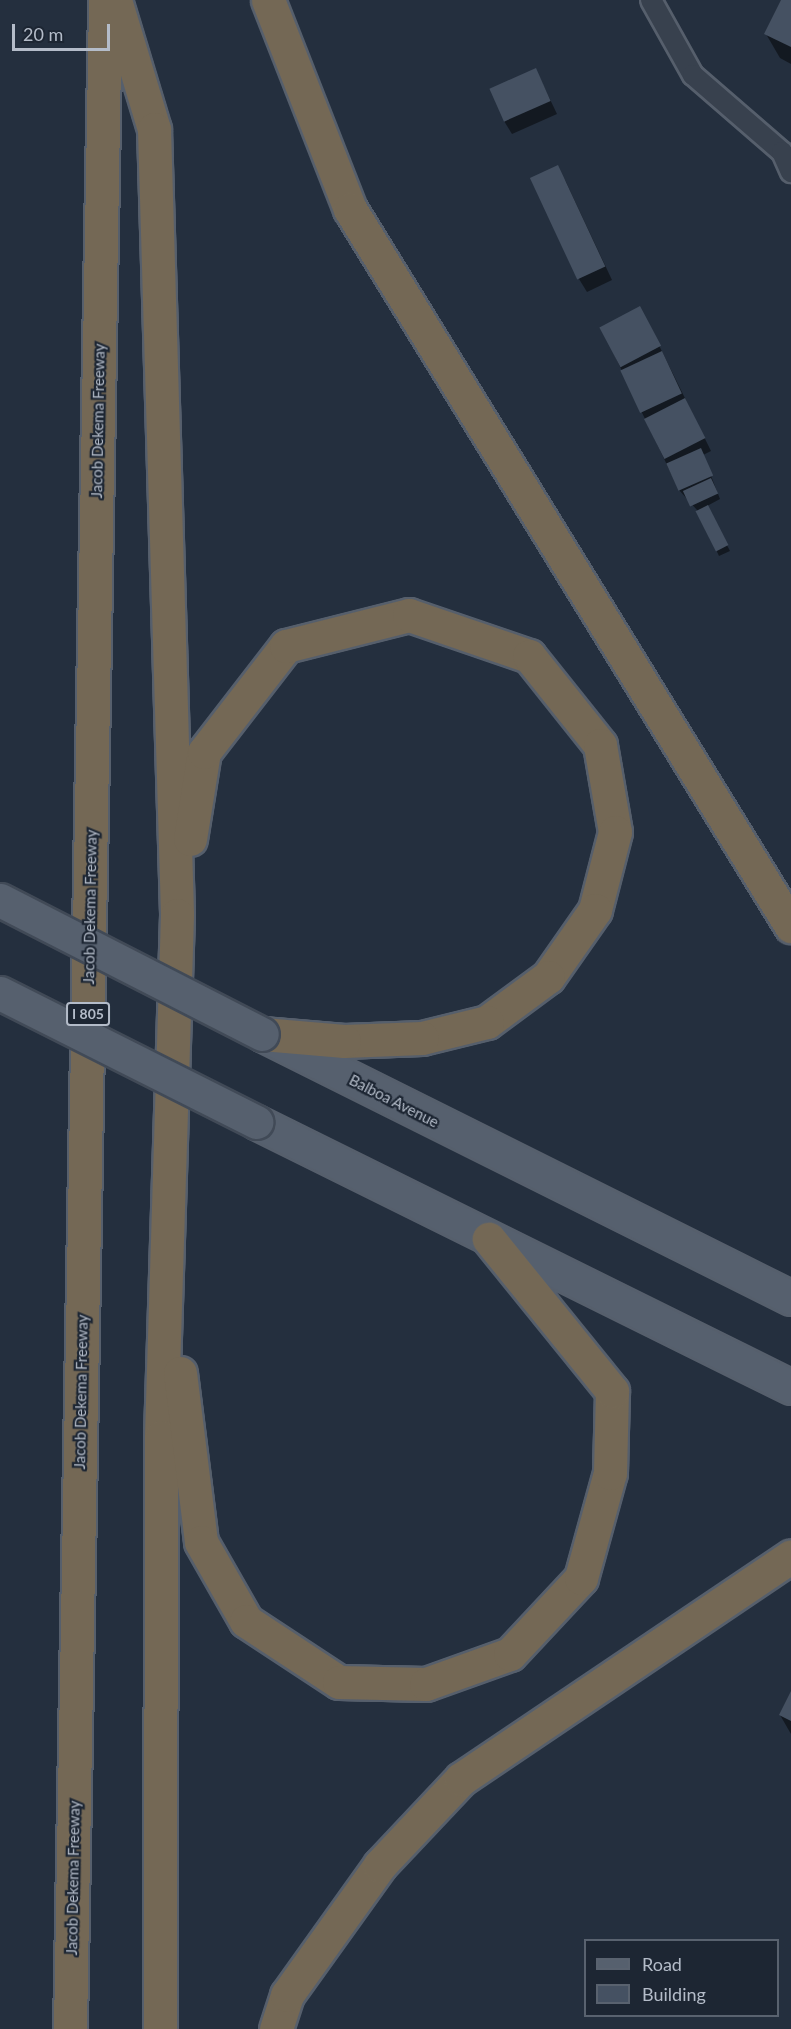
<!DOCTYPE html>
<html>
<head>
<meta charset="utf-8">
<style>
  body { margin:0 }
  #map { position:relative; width:791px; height:2029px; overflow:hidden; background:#242f3e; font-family:Lato,sans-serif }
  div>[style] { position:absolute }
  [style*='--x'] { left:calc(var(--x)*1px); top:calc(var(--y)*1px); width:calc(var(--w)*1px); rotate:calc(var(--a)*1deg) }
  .shadow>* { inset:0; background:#0007 }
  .building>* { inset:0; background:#455162; transform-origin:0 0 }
  .roads { filter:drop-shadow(2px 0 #565f6c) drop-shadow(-2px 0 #565f6c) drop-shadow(0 2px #565f6c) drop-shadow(0 -2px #565f6c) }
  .service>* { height:20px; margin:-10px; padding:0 10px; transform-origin:10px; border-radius:10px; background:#38414e }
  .primary>* { height:33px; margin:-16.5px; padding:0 16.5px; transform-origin:16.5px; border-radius:16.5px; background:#56606e }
  .motorway>* { height:33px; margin:-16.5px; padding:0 16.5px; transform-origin:16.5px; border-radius:16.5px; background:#746855 }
  .bridges { filter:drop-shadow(2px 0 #414a57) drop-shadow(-2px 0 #414a57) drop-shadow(0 2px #414a57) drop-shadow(0 -2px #414a57) }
  .primary-bridge>* { height:33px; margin:-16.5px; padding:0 16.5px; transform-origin:16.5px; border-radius:16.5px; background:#56606e }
  span { translate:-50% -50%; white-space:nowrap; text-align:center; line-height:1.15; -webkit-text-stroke:4.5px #1d2633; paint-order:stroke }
  .shield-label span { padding:2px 4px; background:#1d2633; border:2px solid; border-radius:4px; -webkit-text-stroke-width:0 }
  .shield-label { font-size:14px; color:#b4bcc9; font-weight:700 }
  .street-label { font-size:15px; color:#b4bcc9 }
  .legend { position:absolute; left:584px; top:1939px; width:195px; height:78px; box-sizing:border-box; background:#1d2633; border:2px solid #59626f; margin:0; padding:8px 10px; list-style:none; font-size:18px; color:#b4bcc9 }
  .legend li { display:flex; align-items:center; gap:12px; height:30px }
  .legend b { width:30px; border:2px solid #59626f }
  .scale { position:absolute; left:12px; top:24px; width:98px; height:27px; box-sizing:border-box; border:3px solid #b4bcc9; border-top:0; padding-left:8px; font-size:18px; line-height:21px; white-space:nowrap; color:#b4bcc9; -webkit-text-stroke:4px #1d2633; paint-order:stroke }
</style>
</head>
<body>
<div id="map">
  <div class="shadow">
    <div style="clip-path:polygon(783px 0,791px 0,791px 64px,780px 58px,766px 34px)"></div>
    <div style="clip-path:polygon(536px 70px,557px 114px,512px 134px,504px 121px)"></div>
    <div style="clip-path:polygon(565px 180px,612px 280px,587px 292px,579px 279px)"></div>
    <div style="clip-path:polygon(647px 321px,711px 451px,703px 455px,720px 499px,707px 506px,730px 551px,719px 556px,697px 510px,679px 490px,601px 327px)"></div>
    <div style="clip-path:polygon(791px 1694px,791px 1734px,780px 1715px)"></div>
  </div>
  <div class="building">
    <div style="clip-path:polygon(781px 0,791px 0,791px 47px,764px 34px)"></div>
    <div style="left:536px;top:68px;width:36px;height:51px;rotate:66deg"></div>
    <div style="left:558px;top:165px;width:112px;height:31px;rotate:65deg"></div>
    <div style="left:640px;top:306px;width:45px;height:46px;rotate:62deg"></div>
    <div style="left:662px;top:351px;width:47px;height:46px;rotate:65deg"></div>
    <div style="left:685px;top:398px;width:45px;height:46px;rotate:63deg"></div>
    <div style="left:701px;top:448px;width:30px;height:38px;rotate:66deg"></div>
    <div style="left:711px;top:478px;width:17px;height:31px;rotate:65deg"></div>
    <div style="left:708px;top:505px;width:45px;height:14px;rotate:63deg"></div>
    <div style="clip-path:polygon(791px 1691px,791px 1721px,779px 1715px)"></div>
  </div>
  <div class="roads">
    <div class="service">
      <div style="--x:651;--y:0;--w:86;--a:60.8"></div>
      <div style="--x:693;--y:75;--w:118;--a:40.9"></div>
      <div style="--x:782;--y:152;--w:22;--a:66"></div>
    </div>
    <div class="primary">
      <div style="--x:262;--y:1034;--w:591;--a:26.52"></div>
      <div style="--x:256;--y:1122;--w:597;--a:26.35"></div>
    </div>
    <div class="motorway">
      <div style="--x:115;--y:0;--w:135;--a:73.2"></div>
      <div style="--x:154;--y:129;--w:786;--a:88.32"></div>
      <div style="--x:177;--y:915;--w:522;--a:91.76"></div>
      <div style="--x:161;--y:1437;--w:592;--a:90.1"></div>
      <div style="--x:268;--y:0;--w:225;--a:68.6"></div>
      <div style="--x:350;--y:209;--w:842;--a:58.41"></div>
      <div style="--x:190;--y:839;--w:88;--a:-80.9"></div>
      <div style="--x:204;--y:752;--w:134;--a:-52.3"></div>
      <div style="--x:286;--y:646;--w:127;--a:-14.1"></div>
      <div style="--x:409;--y:615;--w:127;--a:18.9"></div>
      <div style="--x:529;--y:656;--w:114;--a:51.4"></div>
      <div style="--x:600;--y:745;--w:88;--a:80.2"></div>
      <div style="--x:615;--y:832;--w:81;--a:104.4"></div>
      <div style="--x:595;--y:910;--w:82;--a:125"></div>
      <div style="--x:548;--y:977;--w:76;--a:143.6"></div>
      <div style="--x:487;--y:1022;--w:67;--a:166.2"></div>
      <div style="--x:422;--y:1038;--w:78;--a:177.8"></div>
      <div style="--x:344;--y:1041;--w:82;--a:-175.1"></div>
      <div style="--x:180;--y:1373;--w:170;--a:82.9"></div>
      <div style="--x:201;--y:1542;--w:91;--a:60.3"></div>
      <div style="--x:246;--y:1621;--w:111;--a:33.3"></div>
      <div style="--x:339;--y:1682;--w:87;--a:1.3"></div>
      <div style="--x:426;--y:1684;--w:89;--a:-19.7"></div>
      <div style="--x:510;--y:1654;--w:104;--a:-46.9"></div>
      <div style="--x:581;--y:1578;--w:109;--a:-74.6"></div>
      <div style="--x:610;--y:1473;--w:82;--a:-88.6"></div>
      <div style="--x:612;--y:1391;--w:196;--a:-129"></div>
      <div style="--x:70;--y:2029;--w:2029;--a:-89.01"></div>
      <div style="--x:276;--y:2029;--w:36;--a:-72"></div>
      <div style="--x:287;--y:1995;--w:160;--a:-54.4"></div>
      <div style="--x:380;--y:1865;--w:118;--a:-46.7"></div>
      <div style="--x:461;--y:1779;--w:398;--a:-34"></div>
    </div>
  </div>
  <div class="bridges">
    <div class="primary-bridge">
      <div style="--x:0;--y:900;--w:294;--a:27.1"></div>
      <div style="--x:0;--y:993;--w:287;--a:26.7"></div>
    </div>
  </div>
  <div class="shield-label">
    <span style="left:88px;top:1014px">I 805</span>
  </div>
  <div class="street-label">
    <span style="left:98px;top:421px;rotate:-89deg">Jacob Dekema Freeway</span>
    <span style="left:90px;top:907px;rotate:-89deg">Jacob Dekema Freeway</span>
    <span style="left:394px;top:1101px;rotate:27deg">Balboa Avenue</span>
    <span style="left:81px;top:1392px;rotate:-89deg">Jacob Dekema Freeway</span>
    <span style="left:73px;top:1878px;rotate:-89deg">Jacob Dekema Freeway</span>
  </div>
  <ul class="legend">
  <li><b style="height:8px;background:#56606e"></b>Road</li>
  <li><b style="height:16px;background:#455162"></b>Building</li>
  </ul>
  <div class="scale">20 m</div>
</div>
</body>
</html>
